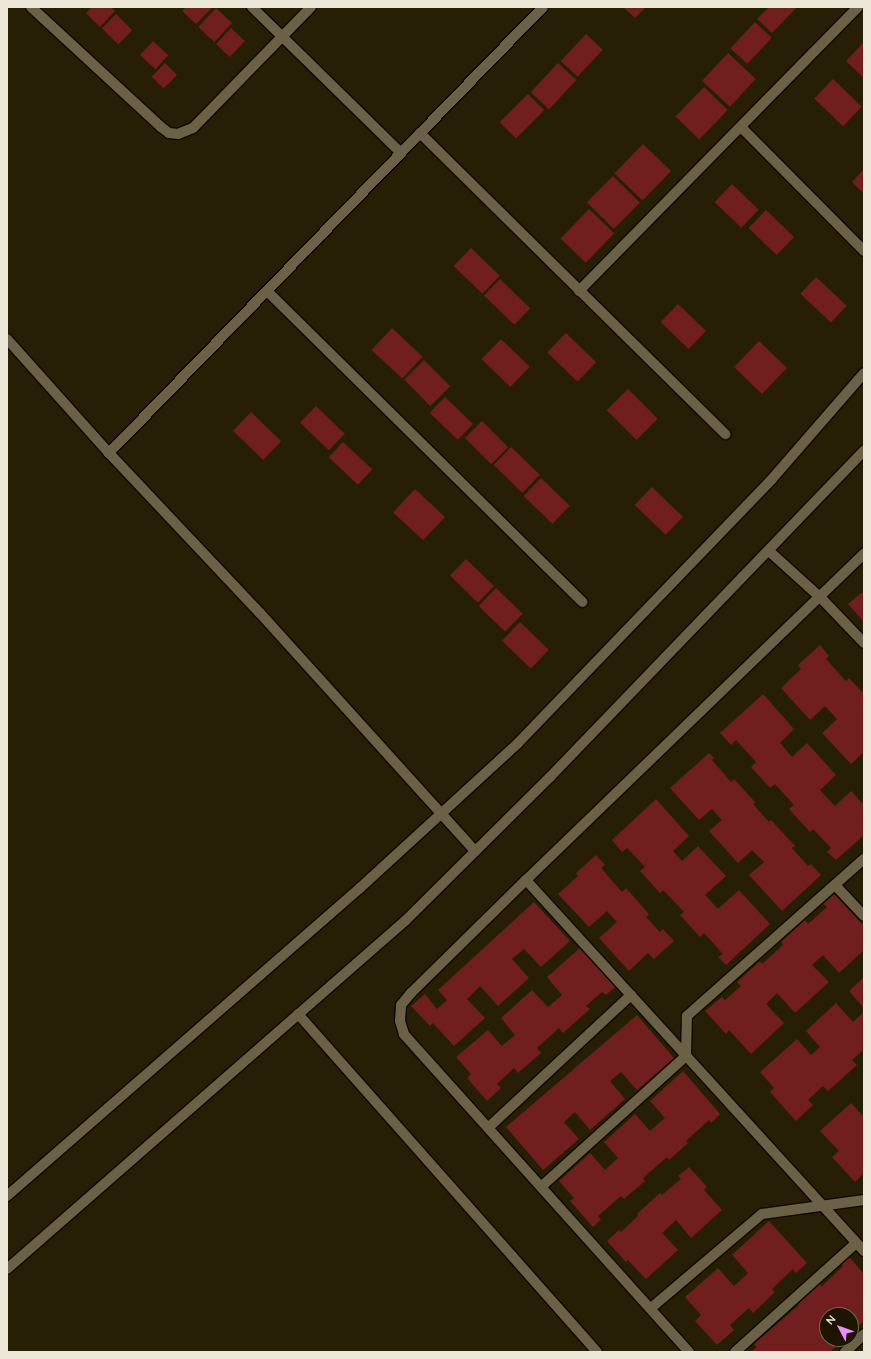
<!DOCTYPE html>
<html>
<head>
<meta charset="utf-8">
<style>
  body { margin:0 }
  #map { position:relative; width:871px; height:1359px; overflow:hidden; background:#271f05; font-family:Quicksand,sans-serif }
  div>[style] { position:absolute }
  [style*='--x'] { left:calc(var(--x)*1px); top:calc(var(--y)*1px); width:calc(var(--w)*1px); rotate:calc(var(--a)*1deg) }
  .building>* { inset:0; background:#711e1e; transform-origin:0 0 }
  .roads { filter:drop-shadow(1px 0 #100800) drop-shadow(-1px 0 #100800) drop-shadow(0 1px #100800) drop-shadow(0 -1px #100800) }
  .minor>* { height:10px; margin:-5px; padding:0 5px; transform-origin:5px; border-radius:5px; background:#6b6146 }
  span { translate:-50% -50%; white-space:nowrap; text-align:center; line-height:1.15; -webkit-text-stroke:4px #1e1500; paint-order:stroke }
  .frame { position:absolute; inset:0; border:8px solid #ece7d7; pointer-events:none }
  .north { position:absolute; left:819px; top:1307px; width:40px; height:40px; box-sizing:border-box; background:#1e1500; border:1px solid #706956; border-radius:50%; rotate:311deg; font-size:11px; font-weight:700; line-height:16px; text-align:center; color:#ece7d7 }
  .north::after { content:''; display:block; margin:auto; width:14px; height:18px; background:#e88eff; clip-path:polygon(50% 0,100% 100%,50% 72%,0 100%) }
</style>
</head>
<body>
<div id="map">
  <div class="building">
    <div style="clip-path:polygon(92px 7px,111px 7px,115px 11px,100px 27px,86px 13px)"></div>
    <div style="clip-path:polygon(186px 7px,211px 7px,212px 8px,196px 24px,182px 11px)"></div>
    <div style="clip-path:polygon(623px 7px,646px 7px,635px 18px)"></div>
    <div style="clip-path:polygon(769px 7px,797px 7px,772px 33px,757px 19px)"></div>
    <div style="left:216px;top:8px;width:22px;height:26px;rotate:43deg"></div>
    <div style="left:116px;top:14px;width:23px;height:20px;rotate:45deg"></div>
    <div style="left:755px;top:22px;width:23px;height:36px;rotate:43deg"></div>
    <div style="left:231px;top:28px;width:19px;height:22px;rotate:43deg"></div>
    <div style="left:586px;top:34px;width:23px;height:37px;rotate:43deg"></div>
    <div style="left:153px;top:41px;width:21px;height:19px;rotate:43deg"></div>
    <div style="clip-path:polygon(864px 42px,864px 78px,846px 61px)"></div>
    <div style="left:728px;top:53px;width:38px;height:38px;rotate:43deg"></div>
    <div style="left:165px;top:63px;width:17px;height:19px;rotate:45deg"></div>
    <div style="left:558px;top:63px;width:25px;height:40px;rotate:43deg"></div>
    <div style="left:833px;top:79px;width:40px;height:27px;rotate:44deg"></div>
    <div style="left:704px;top:87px;width:33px;height:41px;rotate:44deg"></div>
    <div style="left:528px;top:94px;width:23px;height:40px;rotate:45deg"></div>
    <div style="left:643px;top:144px;width:39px;height:41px;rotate:44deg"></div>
    <div style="clip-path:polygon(864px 169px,864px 194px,852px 182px)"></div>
    <div style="left:613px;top:176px;width:38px;height:37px;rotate:45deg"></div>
    <div style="left:732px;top:184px;width:37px;height:25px;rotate:44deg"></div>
    <div style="left:589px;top:209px;width:35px;height:41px;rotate:44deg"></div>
    <div style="left:766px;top:210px;width:39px;height:25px;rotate:44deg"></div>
    <div style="left:471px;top:248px;width:40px;height:25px;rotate:44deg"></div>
    <div style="left:816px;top:277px;width:42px;height:23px;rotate:43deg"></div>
    <div style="left:500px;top:279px;width:42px;height:23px;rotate:44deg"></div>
    <div style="left:678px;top:304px;width:39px;height:25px;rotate:44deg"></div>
    <div style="left:392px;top:328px;width:42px;height:30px;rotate:43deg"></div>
    <div style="left:566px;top:333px;width:42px;height:27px;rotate:44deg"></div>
    <div style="left:501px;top:339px;width:40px;height:28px;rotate:44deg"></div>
    <div style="left:759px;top:341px;width:39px;height:36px;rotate:44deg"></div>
    <div style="left:424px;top:360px;width:37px;height:28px;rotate:45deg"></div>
    <div style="left:628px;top:389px;width:42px;height:30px;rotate:45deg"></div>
    <div style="left:445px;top:397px;width:39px;height:22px;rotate:44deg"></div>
    <div style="left:316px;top:406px;width:40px;height:23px;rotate:44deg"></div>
    <div style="left:251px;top:412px;width:42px;height:26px;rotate:44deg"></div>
    <div style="left:482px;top:421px;width:37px;height:24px;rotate:45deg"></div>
    <div style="left:343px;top:442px;width:40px;height:21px;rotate:43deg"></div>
    <div style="left:511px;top:447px;width:40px;height:25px;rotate:44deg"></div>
    <div style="left:541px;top:478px;width:40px;height:25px;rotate:44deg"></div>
    <div style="left:652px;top:487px;width:43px;height:25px;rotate:44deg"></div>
    <div style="left:415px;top:489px;width:41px;height:32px;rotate:43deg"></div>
    <div style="left:466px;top:559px;width:39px;height:23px;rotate:44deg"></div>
    <div style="left:496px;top:588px;width:37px;height:25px;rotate:44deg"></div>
    <div style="clip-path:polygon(864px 592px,864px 622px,848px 604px,861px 593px,862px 594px)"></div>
    <div style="left:520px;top:622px;width:40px;height:26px;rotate:44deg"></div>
    <div style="clip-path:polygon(820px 645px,829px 656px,826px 659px,846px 681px,849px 678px,864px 694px,864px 752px,851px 764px,822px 733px,837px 719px,825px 706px,810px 720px,781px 688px,801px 669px,798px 665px)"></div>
    <div style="clip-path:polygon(763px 694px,794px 729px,780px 743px,792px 757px,807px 743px,836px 775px,820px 790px,835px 806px,851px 791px,864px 805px,864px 835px,836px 860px,827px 852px,831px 848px,813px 829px,810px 832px,789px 809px,794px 805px,775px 784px,770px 788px,751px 767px,756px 762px,736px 740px,731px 745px,720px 733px)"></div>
    <div style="clip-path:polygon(709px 753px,714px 758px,712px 760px,731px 782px,734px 779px,755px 802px,753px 804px,769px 822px,771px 820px,795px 846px,792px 848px,808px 866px,811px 864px,821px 875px,782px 911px,749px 875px,764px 862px,752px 850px,738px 863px,709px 831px,722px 820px,712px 809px,699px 820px,670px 788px)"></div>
    <div style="clip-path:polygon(656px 799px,689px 836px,673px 851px,682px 861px,698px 846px,726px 876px,705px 895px,718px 909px,739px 890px,770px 924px,726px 965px,718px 957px,723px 954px,704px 933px,700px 937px,680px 915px,684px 912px,663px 890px,660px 893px,640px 871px,645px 867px,627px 848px,622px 852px,612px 840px)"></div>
    <div style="clip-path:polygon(596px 855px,605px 865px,601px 868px,622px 892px,626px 888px,649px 914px,646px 917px,660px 932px,663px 929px,674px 941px,654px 959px,648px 953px,629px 971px,599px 938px,617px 922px,607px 911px,589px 927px,558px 894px,578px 876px,576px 873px)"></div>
    <div style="clip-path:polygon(834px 894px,864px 926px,864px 950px,839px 973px,823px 955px,812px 965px,829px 982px,795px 1013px,777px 993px,766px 1004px,784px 1023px,751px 1054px,729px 1030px,726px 1034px,705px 1011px,722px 997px,725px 1000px,741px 986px,737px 982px,760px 961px,762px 964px,783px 945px,781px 942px,805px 920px,808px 924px,827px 907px,823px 904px)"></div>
    <div style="clip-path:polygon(534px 902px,570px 941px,541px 967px,524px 949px,512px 959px,529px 978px,498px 1006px,480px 986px,467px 999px,485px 1018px,454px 1046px,433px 1023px,430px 1026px,411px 1006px,425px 994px,437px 1009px,447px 1000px,438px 990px)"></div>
    <div style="clip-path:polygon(580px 948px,615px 987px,606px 995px,602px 992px,586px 1006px,590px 1009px,563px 1033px,559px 1028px,537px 1048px,541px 1053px,518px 1073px,514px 1068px,497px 1084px,501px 1088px,487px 1101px,467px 1078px,471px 1074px,456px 1057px,488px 1030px,502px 1046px,515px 1035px,501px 1018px,532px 990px,548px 1007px,562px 995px,547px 977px)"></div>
    <div style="clip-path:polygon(864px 977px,864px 1008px,849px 991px)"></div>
    <div style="clip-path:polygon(836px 1003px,853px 1022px,864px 1012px,864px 1049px,852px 1060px,857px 1065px,828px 1091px,823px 1086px,808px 1100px,813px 1105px,796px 1121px,770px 1092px,774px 1088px,760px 1072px,797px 1039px,811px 1055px,820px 1047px,806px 1031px)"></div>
    <div style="clip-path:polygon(637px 1015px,674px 1058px,637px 1090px,621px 1072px,610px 1081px,625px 1099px,590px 1130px,575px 1112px,564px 1122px,579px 1139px,543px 1170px,506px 1127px)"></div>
    <div style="clip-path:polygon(683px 1071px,720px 1114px,711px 1123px,709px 1120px,686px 1141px,688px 1143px,669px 1160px,667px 1157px,643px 1178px,645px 1181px,624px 1199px,621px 1196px,598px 1216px,601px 1220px,593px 1227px,570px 1201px,574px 1198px,559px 1181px,590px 1153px,605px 1170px,618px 1158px,604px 1142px,635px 1114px,650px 1131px,665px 1118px,650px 1101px)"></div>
    <div style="clip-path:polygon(851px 1103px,864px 1117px,864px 1173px,855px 1182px,832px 1157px,839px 1151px,820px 1131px)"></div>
    <div style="clip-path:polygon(689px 1167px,707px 1187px,704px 1190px,722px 1210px,691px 1238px,676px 1220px,662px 1233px,678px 1250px,646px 1279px,628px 1260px,626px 1262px,607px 1241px,619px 1230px,621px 1232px,638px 1216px,637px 1214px,660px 1193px,662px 1195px,681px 1179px,678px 1176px)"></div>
    <div style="clip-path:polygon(769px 1221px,807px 1263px,796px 1273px,793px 1269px,772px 1289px,775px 1292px,753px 1313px,749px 1308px,730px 1325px,734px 1330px,717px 1345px,695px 1321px,701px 1315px,685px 1297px,718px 1268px,734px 1286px,748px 1273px,732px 1255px)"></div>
    <div style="clip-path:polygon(849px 1257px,864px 1274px,864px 1321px,854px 1330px,851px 1327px,851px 1315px,840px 1315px,837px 1312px,834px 1315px,827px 1315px,827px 1321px,824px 1323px,827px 1326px,827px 1339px,839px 1339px,841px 1342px,830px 1352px,751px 1352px,757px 1347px,754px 1344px,799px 1305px,798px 1304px,820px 1284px,822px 1286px,843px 1266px,840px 1265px)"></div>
  </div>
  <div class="roads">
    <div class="minor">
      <div style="--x:31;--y:7;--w:177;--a:42.7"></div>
      <div style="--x:161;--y:127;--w:10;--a:37"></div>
      <div style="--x:169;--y:133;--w:9;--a:6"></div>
      <div style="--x:178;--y:134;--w:16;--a:-22"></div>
      <div style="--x:193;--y:128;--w:169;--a:-45.7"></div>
      <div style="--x:252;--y:7;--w:209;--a:44.4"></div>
      <div style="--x:741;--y:127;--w:175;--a:45.2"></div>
      <div style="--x:420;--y:133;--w:429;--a:44.6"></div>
      <div style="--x:267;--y:291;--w:443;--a:44.6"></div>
      <div style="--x:579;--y:291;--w:398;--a:-45.5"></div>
      <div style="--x:7;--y:339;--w:153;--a:48.2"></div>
      <div style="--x:109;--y:453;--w:220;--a:46.7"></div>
      <div style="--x:260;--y:613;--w:321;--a:47.9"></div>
      <div style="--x:109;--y:453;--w:622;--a:-45.78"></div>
      <div style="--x:769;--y:551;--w:70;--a:42.1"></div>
      <div style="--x:821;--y:598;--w:62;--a:46.3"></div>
      <div style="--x:526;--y:880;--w:502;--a:47.66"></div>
      <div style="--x:835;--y:885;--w:42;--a:46.9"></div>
      <div style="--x:298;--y:1014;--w:451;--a:48.5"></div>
      <div style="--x:489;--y:1127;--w:194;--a:-42.9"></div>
      <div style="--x:542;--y:1186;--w:194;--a:-42.1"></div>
      <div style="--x:686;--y:1056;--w:40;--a:-88.6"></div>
      <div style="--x:687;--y:1016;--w:237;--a:-41.6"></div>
      <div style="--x:7;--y:1196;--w:468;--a:-41.1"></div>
      <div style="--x:360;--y:888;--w:214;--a:-42.5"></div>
      <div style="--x:518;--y:743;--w:366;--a:-46.1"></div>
      <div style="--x:772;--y:479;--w:140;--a:-49"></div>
      <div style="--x:7;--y:1269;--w:529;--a:-41.17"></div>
      <div style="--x:405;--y:921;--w:204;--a:-44.8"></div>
      <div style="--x:550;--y:777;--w:453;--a:-46.1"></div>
      <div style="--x:651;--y:1308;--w:145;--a:-40.3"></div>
      <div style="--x:762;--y:1214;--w:103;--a:-7.8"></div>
      <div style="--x:689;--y:1352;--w:427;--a:-131.9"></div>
      <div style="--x:404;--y:1034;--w:14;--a:-107"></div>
      <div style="--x:400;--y:1021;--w:16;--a:-86"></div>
      <div style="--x:401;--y:1005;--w:16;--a:-50"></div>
      <div style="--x:411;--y:993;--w:161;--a:-44.5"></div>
      <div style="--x:526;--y:880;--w:470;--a:-44"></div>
      <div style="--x:735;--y:1352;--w:163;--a:-42"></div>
      <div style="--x:845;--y:1352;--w:26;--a:-43"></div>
    </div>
  </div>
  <div class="frame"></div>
  <div class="north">N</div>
</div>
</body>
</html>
